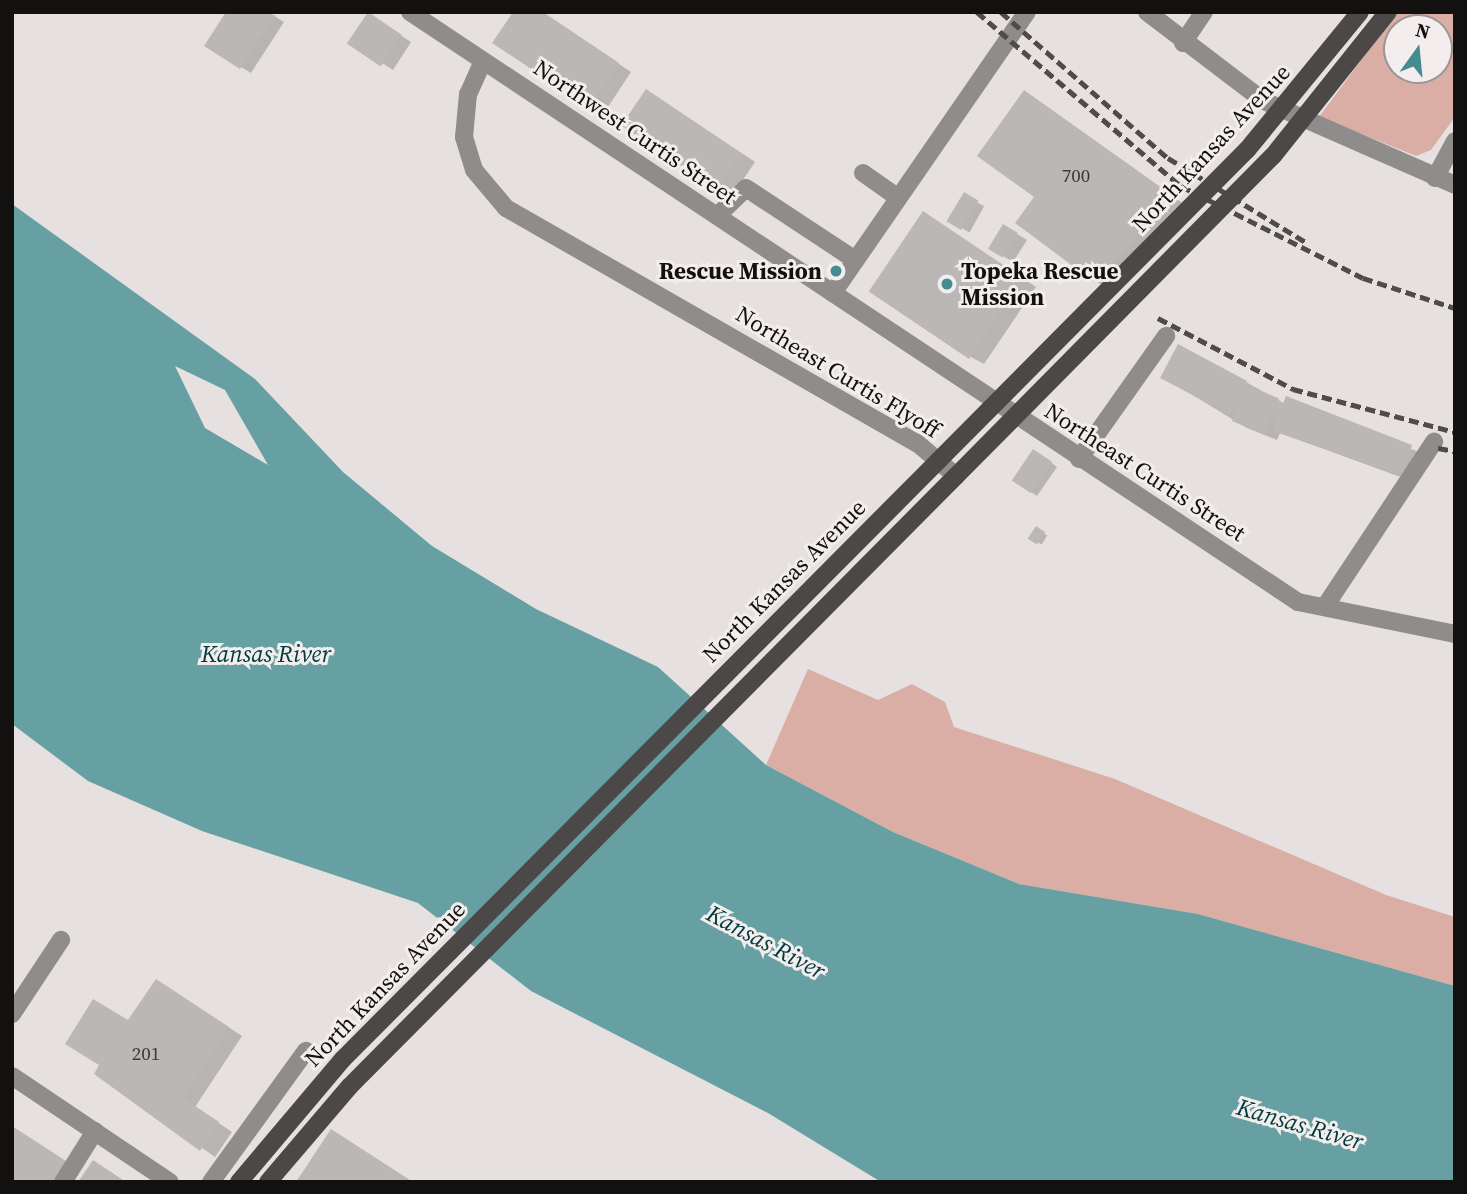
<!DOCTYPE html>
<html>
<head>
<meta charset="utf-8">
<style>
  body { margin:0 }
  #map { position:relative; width:1467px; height:1194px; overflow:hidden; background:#e6e1e0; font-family:"Source Serif 4",serif }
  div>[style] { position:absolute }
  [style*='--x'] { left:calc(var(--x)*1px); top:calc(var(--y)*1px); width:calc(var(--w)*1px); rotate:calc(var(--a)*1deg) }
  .green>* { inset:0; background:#daaea4 }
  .water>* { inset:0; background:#66a0a2 }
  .shadow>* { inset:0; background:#0003; transform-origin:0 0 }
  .building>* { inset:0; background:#bbb7b6; transform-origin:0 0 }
  .minor>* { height:18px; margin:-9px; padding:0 9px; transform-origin:9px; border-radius:9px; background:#8f8d8c }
  .major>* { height:18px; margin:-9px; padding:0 9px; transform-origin:9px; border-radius:9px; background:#4c4848 }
  .rail>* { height:4.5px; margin-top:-2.25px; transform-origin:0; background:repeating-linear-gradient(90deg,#4e4b4a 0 10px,transparent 0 15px) }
  .major-bridge>* { height:18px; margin:-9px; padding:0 9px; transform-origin:9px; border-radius:9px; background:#4c4848 }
  .dots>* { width:19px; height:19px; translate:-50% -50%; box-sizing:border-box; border:4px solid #f3eeed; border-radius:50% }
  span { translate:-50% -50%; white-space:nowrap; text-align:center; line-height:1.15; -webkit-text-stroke:6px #f3eeed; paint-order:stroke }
  .number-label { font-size:19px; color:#3c3a3a }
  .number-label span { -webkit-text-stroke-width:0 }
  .street-label { font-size:23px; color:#121110 }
  .poi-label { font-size:23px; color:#121110; font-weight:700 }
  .right { translate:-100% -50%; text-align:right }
  .left { translate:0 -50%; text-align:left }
  .water-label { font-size:24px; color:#003b3d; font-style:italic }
  .frame { position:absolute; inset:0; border:14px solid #121110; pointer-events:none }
  .north { position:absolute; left:1383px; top:14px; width:70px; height:70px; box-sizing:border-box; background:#f3eeed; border:2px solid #999695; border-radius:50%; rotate:15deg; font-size:19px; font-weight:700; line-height:28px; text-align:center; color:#121110 }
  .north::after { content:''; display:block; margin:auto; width:24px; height:32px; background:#448c8f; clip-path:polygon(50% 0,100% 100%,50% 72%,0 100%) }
</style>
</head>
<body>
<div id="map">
  <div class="green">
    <div style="clip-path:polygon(evenodd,1397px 12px,1455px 12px,1455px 117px,1431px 150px,1416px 156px,1319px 117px,1397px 12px,1397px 28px,1439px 28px,1439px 70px,1397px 70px,1397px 28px)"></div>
    <div style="clip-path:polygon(808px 669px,878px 700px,912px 684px,945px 702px,954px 727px,1115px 779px,1386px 895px,1455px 917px,1455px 986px,1198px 914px,1019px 884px,893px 832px,766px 765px)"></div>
  </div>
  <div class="water">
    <div style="clip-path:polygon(evenodd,12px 204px,255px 379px,343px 472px,432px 546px,536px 609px,658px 667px,766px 765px,893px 832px,1019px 884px,1198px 914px,1455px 986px,1455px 1182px,881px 1182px,768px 1113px,531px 991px,418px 903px,202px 831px,88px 781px,12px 724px,12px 204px,175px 366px,225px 390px,268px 465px,205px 428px,175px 366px)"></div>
  </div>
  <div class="shadow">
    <div style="clip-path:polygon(228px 12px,268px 12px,284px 22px,251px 73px,241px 67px)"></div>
    <div style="clip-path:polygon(541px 12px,631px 72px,604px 113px,495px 42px)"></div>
    <div style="clip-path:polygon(377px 20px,411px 42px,393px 70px,349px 42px)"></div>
    <div style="clip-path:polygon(1025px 92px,1188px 207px,1107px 288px,1094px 280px,1037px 196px)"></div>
    <div style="clip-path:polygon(660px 99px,755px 162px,732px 196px,719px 188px)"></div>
    <div style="left:964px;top:195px;width:23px;height:30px;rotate:29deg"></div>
    <div style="clip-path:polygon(937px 221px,1036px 287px,984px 364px,971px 357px)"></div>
    <div style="clip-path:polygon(1004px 226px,1027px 240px,1013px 262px,1003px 256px)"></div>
    <div style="clip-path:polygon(1246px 382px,1285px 404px,1425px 454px,1417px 483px,1280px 433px,1277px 440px,1247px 428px,1176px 385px)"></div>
    <div style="clip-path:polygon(1040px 454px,1057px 467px,1037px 496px,1031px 492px)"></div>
    <div style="left:1037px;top:529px;width:12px;height:11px;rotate:31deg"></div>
    <div style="clip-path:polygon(170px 989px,242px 1036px,195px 1107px,232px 1132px,215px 1157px,96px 1073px)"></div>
  </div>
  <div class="building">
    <div style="clip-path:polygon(226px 12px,275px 15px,240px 69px,204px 46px)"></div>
    <div style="left:368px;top:12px;width:41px;height:38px;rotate:34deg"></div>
    <div style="clip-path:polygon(513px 12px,543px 12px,619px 63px,589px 107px,492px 43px)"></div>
    <div style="left:646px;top:89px;width:115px;height:44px;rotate:34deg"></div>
    <div style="clip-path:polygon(1024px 90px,1176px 198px,1093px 281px,1015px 223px,1034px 197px,977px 156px)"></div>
    <div style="left:964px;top:192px;width:17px;height:34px;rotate:31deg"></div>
    <div style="left:923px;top:211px;width:121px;height:97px;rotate:34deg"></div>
    <div style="left:1003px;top:224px;width:17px;height:29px;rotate:31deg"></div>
    <div style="clip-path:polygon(1178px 344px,1247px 381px,1244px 391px,1246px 385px,1278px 398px,1282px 406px,1286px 396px,1412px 445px,1403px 476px,1273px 431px,1277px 420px,1270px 417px,1263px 434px,1232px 421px,1238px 405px,1229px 414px,1160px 378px)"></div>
    <div style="left:1033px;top:449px;width:23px;height:38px;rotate:34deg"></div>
    <div style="left:1036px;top:526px;width:11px;height:15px;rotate:34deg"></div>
    <div style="clip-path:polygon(156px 979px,229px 1027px,183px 1098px,219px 1122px,200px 1151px,94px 1074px,99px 1065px,65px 1044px,93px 999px,128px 1020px)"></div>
    <div style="clip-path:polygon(12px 1126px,66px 1161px,53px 1182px,12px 1182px)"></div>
    <div style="clip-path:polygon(331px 1129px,413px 1182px,296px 1182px)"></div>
    <div style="clip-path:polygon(93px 1160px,126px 1182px,78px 1182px)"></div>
  </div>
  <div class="minor">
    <div style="--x:410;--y:12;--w:1066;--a:33.6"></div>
    <div style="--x:1298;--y:602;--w:160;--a:11.5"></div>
    <div style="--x:1147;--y:12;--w:147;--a:37.3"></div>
    <div style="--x:1264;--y:101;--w:209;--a:23.7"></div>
    <div style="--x:1183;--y:43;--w:37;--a:-56"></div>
    <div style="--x:483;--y:61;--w:36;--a:114"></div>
    <div style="--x:468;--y:94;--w:43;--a:95.3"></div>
    <div style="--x:464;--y:137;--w:34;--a:73"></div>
    <div style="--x:474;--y:170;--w:50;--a:49.9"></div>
    <div style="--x:506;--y:208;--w:473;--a:29.8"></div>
    <div style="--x:917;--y:443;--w:51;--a:40.2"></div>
    <div style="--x:863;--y:173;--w:42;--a:35.2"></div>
    <div style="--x:1435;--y:178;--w:42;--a:-61.6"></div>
    <div style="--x:717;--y:216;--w:40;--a:-44"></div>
    <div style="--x:746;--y:188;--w:131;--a:33.4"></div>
    <div style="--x:833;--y:293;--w:341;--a:-55.4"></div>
    <div style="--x:1079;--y:459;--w:151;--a:-54.7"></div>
    <div style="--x:1326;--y:605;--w:196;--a:-56.5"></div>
    <div style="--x:12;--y:1014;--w:89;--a:-56.5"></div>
    <div style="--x:12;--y:1076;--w:190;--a:33.9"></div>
    <div style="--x:63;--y:1182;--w:60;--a:-57.9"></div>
    <div style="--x:211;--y:1182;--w:162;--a:-54.1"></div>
  </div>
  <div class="major">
    <div style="--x:239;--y:1182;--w:161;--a:-49.8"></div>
    <div style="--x:343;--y:1059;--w:844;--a:-45.14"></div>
    <div style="--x:268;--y:1182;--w:126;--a:-49.5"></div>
    <div style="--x:350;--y:1086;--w:860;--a:-45.19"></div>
  </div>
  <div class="rail">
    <div style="--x:977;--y:12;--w:268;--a:40.5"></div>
    <div style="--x:1181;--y:186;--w:204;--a:26.8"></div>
    <div style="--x:1363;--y:278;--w:97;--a:18.1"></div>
    <div style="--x:1001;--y:12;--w:222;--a:41.2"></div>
    <div style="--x:1168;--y:158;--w:163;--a:31.4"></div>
    <div style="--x:1158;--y:318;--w:153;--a:27.7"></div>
    <div style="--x:1293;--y:389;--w:168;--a:14.9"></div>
    <div style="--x:1438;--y:448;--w:17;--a:10"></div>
  </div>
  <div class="major-bridge">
    <div style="--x:938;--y:461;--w:438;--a:-45.2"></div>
    <div style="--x:1247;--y:150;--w:178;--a:-50.7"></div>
    <div style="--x:956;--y:476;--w:450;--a:-45.3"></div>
    <div style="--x:1273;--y:156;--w:184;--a:-51.4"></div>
  </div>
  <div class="dots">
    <div style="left:836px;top:271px;background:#448c8f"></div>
    <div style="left:947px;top:284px;background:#448c8f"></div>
  </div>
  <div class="number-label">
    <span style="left:1076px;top:176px">700</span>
    <span style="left:146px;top:1054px">201</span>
  </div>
  <div class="street-label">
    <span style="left:635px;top:132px;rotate:34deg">Northwest Curtis Street</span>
    <span style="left:1211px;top:148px;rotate:-47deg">North Kansas Avenue</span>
    <span style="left:838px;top:372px;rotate:31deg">Northeast Curtis Flyoff</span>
    <span style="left:1145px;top:472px;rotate:33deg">Northeast Curtis Street</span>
    <span style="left:784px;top:581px;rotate:-45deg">North Kansas Avenue</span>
    <span style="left:385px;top:984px;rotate:-46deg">North Kansas Avenue</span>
  </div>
  <div class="poi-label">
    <span class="right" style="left:822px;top:271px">Rescue Mission</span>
    <span class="left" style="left:961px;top:284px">Topeka Rescue<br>Mission</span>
  </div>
  <div class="water-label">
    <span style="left:266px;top:654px">Kansas River</span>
    <span style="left:766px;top:942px;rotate:28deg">Kansas River</span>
    <span style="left:1300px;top:1124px;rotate:16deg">Kansas River</span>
  </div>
  <div class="frame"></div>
  <div class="north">N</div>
</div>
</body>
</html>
